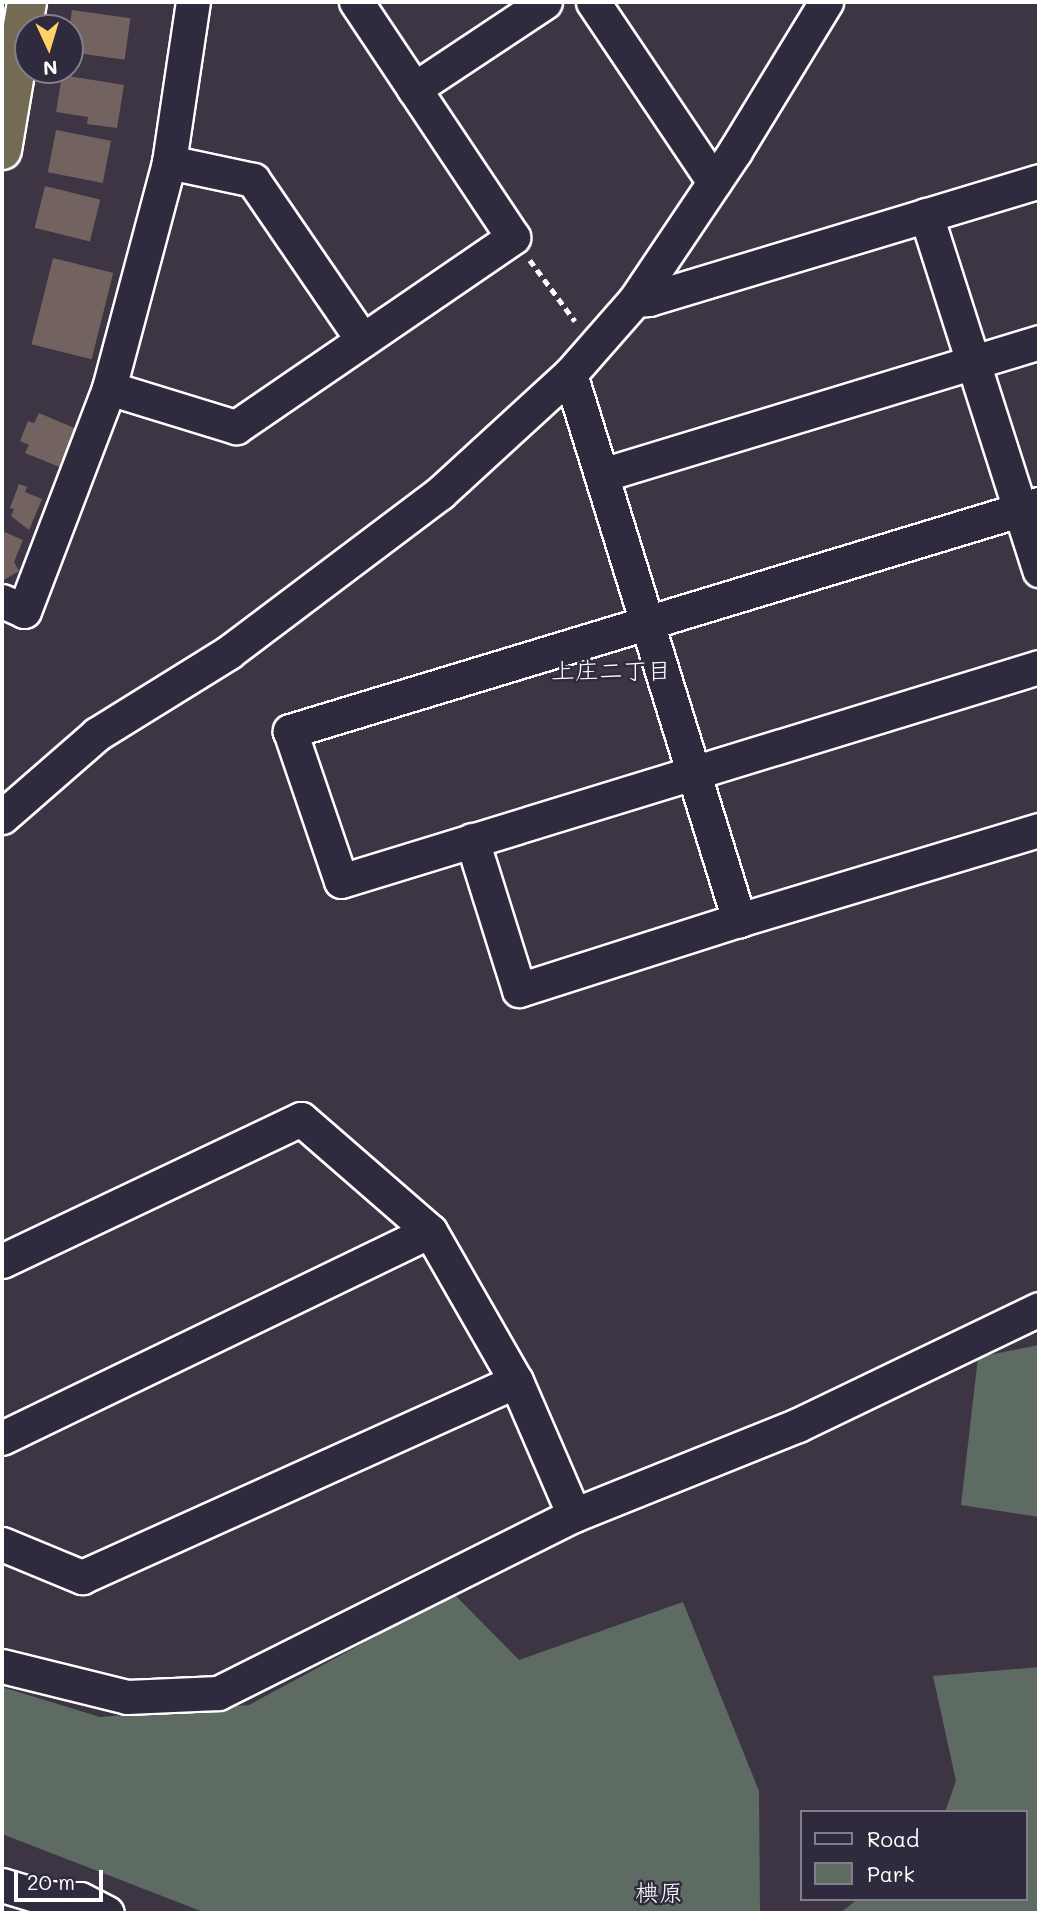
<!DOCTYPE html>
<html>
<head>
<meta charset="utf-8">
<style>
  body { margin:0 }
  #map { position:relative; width:1041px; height:1915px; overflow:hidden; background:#3d3544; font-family:Mali,"Klee One",sans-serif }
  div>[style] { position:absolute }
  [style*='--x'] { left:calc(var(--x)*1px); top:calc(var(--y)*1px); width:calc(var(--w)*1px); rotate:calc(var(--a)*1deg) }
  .green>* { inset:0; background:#5d6b62 }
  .building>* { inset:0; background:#736360; transform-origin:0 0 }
  .path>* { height:4.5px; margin-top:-2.25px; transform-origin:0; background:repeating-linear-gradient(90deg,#fff 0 7px,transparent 0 12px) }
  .roads { filter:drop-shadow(2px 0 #fff) drop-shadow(-2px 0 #fff) drop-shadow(0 2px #fff) drop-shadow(0 -2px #fff) }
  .street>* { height:33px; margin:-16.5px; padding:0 16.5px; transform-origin:16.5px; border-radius:16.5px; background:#2f2a3d }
  .highway>* { height:38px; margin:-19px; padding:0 19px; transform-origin:19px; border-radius:19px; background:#746b55 }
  span { translate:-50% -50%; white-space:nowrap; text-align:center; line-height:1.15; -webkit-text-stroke:5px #2f2a3d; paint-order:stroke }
  .neighbourhood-label { font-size:24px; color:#fff }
  .frame { position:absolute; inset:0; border:4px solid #fff; pointer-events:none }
  .legend { position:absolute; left:800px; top:1810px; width:228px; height:91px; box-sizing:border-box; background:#2f2a3d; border:2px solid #827f8b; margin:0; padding:9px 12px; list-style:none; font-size:21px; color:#fff }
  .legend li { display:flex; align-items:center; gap:14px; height:35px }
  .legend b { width:35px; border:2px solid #827f8b }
  .north { position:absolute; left:14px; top:14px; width:70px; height:70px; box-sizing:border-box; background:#2f2a3d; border:2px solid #827f8b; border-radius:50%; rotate:176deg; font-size:19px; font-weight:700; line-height:28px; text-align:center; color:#fff }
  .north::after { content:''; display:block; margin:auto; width:24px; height:32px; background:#ffd166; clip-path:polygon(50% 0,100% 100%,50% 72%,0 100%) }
  .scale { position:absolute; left:14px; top:1870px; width:89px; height:32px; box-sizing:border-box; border:4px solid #fff; border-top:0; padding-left:9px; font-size:21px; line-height:24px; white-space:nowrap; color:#fff; -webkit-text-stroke:5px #2f2a3d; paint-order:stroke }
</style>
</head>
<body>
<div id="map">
  <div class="green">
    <div style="clip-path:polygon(1039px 1345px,1039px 1517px,961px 1505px,978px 1357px)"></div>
    <div style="clip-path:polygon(454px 1594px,519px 1660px,683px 1602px,759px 1791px,760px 1913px,206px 1913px,2px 1834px,2px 1687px,100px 1717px,249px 1705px)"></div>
    <div style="clip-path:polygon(1039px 1667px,1039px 1913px,840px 1913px,858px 1899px,1025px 1899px,1025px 1812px,945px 1812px,956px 1781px,933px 1676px)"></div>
  </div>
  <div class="building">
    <div style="left:72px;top:10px;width:59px;height:42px;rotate:8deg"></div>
    <div style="clip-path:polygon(62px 75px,124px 85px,117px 128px,87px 124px,88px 117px,56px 112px)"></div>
    <div style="left:56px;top:130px;width:56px;height:43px;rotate:11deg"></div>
    <div style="left:45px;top:186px;width:57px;height:43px;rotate:14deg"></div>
    <div style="left:53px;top:258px;width:62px;height:89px;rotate:14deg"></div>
    <div style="clip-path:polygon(39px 413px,79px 430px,62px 468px,25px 453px,29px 445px,20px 441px,28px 421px,34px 423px)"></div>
    <div style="clip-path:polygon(19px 484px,27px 487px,25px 492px,42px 499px,29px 530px,11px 516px,14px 509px,10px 508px)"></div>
    <div style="clip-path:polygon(2px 531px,23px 540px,14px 562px,19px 571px,2px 581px)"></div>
  </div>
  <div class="path">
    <div style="--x:530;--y:260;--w:76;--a:53.6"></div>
  </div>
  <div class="roads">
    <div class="street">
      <div style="--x:593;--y:2;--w:217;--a:56.1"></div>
      <div style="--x:414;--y:89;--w:157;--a:-33.6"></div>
      <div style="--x:169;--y:162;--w:86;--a:12.1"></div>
      <div style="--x:253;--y:180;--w:193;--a:55.6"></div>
      <div style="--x:926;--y:215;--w:373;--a:72.3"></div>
      <div style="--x:635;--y:300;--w:14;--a:-4"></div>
      <div style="--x:649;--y:299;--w:407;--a:-16.8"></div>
      <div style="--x:570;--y:374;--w:572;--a:72.8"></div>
      <div style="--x:109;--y:388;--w:133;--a:17.1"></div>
      <div style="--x:236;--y:427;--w:336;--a:-34.4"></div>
      <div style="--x:513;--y:237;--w:283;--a:-123.7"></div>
      <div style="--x:602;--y:475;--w:457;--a:-16.9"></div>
      <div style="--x:1039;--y:504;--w:783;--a:163.14"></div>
      <div style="--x:290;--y:731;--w:158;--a:71.2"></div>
      <div style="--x:341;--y:881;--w:730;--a:-17.05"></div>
      <div style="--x:2;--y:601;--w:24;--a:24"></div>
      <div style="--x:24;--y:611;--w:239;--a:-69.1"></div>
      <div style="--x:109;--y:388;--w:234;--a:-75.1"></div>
      <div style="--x:169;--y:162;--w:162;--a:-81.5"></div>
      <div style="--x:2;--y:817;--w:126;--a:-41.1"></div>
      <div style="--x:97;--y:734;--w:155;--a:-31.8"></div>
      <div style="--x:229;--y:652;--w:264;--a:-37"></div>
      <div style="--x:440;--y:493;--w:176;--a:-42.5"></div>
      <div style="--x:570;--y:374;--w:98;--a:-48.7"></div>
      <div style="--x:635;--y:300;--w:179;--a:-56.1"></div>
      <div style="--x:735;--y:151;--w:175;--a:-58.6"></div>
      <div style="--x:472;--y:840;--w:157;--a:72.6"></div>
      <div style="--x:519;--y:990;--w:231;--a:-17.7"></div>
      <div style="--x:739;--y:920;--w:313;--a:-16.7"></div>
      <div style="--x:2;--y:1261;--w:331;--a:-25.4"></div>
      <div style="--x:301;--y:1119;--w:171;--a:41"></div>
      <div style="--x:430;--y:1231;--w:173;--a:60.2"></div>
      <div style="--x:516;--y:1381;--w:146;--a:66.6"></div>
      <div style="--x:2;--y:1438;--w:475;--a:-25.8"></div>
      <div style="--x:2;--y:1544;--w:87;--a:22.4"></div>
      <div style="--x:82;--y:1577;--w:476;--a:-24.3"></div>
      <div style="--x:2;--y:1666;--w:129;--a:13.9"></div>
      <div style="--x:127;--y:1697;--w:91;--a:-2.5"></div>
      <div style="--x:218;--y:1693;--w:398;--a:-26.6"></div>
      <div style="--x:574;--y:1515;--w:241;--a:-21.9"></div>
      <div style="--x:798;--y:1425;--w:267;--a:-25.7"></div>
      <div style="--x:2;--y:1885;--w:45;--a:16.8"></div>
      <div style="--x:45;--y:1898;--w:35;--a:2"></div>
      <div style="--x:80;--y:1899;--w:30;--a:27"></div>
    </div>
    <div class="highway">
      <div style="--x:2;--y:150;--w:150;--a:-80.4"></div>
    </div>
  </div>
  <div class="neighbourhood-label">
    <span style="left:611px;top:670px">上庄二丁目</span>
    <span style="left:659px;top:1892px">椣原</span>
  </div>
  <div class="frame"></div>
  <ul class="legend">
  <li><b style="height:9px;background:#2f2a3d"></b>Road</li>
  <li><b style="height:19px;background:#5d6b62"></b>Park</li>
  </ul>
  <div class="north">N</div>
  <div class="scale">20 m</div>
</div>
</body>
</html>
